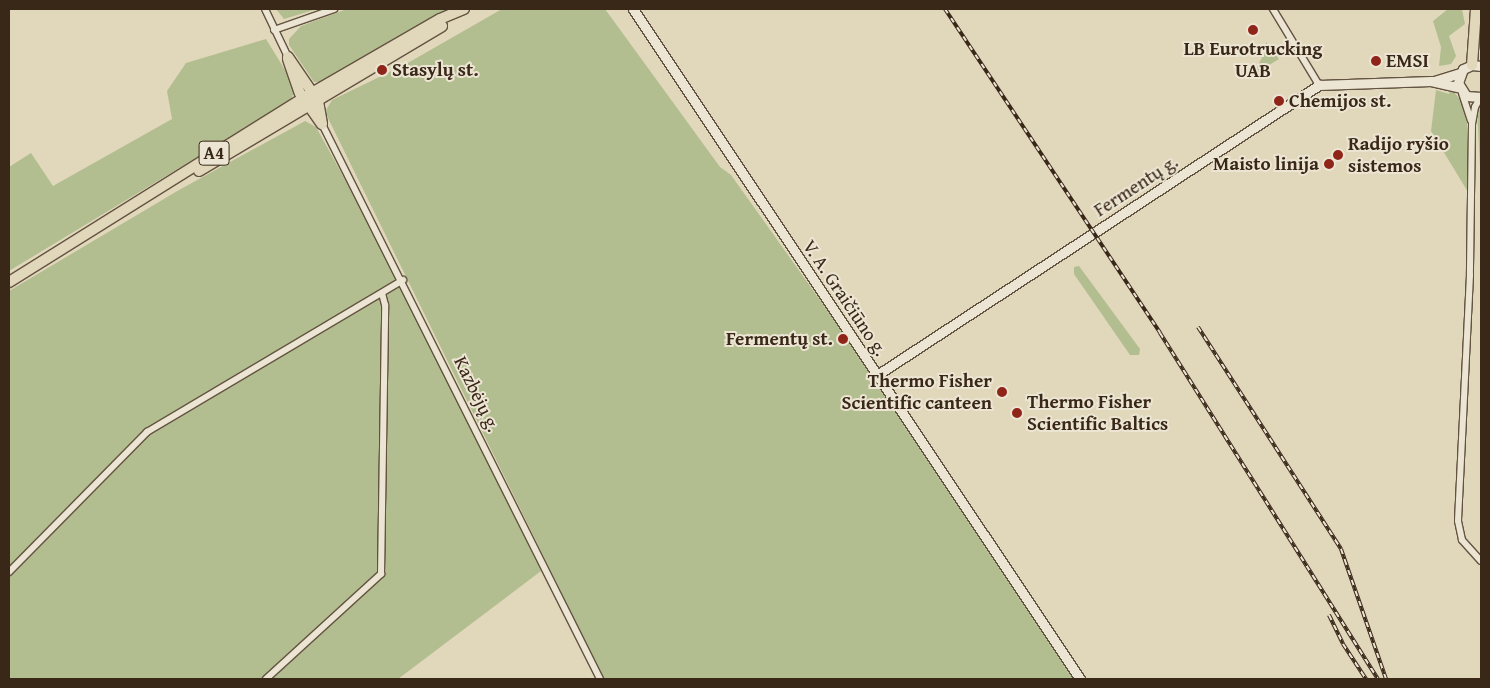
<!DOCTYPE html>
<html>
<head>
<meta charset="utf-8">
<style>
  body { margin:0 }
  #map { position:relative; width:1490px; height:688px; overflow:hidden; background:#e1d7bb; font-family:"Gentium Book Plus",serif }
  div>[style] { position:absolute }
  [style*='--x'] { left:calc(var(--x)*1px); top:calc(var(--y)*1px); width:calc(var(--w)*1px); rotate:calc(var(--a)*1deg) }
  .green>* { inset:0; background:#b3be90 }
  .roads { filter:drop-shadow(1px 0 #635341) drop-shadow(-1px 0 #635341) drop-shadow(0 1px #635341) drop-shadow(0 -1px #635341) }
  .minor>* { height:6px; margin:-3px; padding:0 3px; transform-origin:3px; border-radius:3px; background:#ece5d3 }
  .secondary>* { height:9px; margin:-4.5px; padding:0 4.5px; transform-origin:4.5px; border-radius:4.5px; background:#ece5d3 }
  .trunk>* { height:10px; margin:-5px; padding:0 5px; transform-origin:5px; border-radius:5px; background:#e1d7bb }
  .rail>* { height:4px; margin-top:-2px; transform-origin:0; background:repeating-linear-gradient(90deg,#ece5d3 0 5.5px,#392718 0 11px); box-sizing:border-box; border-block:1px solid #392718 }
  .dots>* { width:14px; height:14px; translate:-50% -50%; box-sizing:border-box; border:2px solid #ece5d3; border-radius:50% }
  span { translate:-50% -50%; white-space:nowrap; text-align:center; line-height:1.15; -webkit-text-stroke:4px #ece5d3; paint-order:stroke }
  .shield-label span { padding:1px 4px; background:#ece5d3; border:1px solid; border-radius:4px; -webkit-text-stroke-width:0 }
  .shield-label { font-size:18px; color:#392718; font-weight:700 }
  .poi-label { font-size:19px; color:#392718; font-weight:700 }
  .left { translate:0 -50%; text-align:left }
  .right { translate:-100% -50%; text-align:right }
  .street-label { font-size:19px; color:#392718 }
  .frame { position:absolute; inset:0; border:10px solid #392718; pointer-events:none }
</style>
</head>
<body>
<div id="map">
  <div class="green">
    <div style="clip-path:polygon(276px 9px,317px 9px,284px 19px)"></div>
    <div style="clip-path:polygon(347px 9px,449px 9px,325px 82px,314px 82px,289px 45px,289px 39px,301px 26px)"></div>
    <div style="clip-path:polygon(502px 9px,605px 9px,720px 167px,731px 175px,825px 307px,1073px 679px,604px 679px,325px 112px,332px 100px,406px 64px)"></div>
    <div style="clip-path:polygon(1448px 9px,1462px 9px,1465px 24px,1449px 36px,1456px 56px,1451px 64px,1439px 66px,1441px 47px,1433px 21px)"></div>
    <div style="clip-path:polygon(266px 39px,293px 83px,295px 91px,290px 101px,9px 271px,9px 167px,31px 153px,53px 186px,172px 119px,167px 91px,186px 63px)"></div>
    <div style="clip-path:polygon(1266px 42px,1279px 59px,1258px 72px,1256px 69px,1266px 50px)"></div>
    <div style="clip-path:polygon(1451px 88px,1461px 101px,1467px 123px,1468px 192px,1431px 131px,1436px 90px,1449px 94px)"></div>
    <div style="clip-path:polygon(1481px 102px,1481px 187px,1477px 109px)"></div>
    <div style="clip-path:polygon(305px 121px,316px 127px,368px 221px,541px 571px,398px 679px,9px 679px,9px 291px,179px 190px)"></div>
    <div style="clip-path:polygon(1079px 266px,1140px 349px,1139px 355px,1130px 355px,1074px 274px,1074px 267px)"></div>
  </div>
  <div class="roads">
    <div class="minor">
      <div style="--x:265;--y:9;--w:53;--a:64.4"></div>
      <div style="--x:1273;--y:9;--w:89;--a:58.8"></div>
      <div style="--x:274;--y:30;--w:64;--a:-19.3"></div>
      <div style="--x:1462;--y:93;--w:29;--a:72"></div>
      <div style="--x:1480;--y:98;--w:10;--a:119"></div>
      <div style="--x:1475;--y:107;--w:17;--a:100"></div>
      <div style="--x:1472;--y:124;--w:151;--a:90.8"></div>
      <div style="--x:1470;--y:275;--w:246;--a:92.8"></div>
      <div style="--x:1458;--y:521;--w:19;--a:78"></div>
      <div style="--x:1462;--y:540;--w:28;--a:48"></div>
      <div style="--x:322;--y:124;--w:621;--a:63.39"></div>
      <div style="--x:9;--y:572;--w:197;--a:-45.4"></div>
      <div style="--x:147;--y:432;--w:298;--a:-30.7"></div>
      <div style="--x:266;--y:679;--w:156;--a:-42.4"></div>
      <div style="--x:381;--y:574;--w:269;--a:-89.1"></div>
      <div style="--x:385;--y:305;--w:12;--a:-104"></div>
    </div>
    <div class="secondary">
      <div style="--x:633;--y:9;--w:805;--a:56.29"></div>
      <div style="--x:1481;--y:66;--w:9;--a:-174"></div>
      <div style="--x:1472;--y:65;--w:10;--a:156"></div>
      <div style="--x:1463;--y:69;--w:15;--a:110"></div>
      <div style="--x:1458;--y:83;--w:15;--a:58"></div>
      <div style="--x:1466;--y:96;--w:15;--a:4"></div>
      <div style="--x:1434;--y:81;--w:27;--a:-17"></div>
      <div style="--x:877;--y:375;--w:529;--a:-33.27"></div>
      <div style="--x:1319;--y:85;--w:112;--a:-2"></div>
      <div style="--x:1431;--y:81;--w:28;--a:13"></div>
    </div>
    <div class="trunk">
      <div style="--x:288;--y:57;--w:53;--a:55.7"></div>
      <div style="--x:318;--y:101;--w:23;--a:80"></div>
      <div style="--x:288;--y:59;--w:36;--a:71"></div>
      <div style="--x:300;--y:93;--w:38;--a:55"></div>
      <div style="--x:1472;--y:65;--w:56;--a:-85.9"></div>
      <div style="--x:199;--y:171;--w:283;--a:-30.8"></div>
      <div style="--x:9;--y:282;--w:347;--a:-32"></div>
      <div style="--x:303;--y:98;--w:158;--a:-30"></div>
      <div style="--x:440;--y:19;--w:26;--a:-23"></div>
    </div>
  </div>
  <div class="rail">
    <div style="--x:945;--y:9;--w:389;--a:56.4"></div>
    <div style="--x:1160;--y:333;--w:409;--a:57.8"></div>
    <div style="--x:1198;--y:327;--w:264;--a:57.2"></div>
    <div style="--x:1341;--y:549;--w:138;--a:70.9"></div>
    <div style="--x:1329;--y:615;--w:32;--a:64"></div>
    <div style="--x:1343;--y:644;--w:42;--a:56.7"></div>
  </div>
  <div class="dots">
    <div style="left:1253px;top:30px;background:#8f2418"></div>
    <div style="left:1376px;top:61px;background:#8f2418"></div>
    <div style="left:382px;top:70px;background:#8f2418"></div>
    <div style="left:1279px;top:101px;background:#8f2418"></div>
    <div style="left:1338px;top:155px;background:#8f2418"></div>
    <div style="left:1329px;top:164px;background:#8f2418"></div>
    <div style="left:843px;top:339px;background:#8f2418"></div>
    <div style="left:1002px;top:392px;background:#8f2418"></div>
    <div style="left:1017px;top:413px;background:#8f2418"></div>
  </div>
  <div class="shield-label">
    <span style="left:214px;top:153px">A4</span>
  </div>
  <div class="poi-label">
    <span style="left:1253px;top:60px">LB Eurotrucking<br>UAB</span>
    <span class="left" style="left:1386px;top:61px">EMSI</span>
    <span class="left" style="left:392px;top:70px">Stasylų st.</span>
    <span class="left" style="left:1289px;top:101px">Chemijos st.</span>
    <span class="left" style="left:1348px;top:155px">Radijo ryšio<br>sistemos</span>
    <span class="right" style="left:1319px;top:164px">Maisto linija</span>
    <span class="right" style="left:833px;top:339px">Fermentų st.</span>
    <span class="right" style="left:992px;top:392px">Thermo Fisher<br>Scientific canteen</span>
    <span class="left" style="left:1027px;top:413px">Thermo Fisher<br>Scientific Baltics</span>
  </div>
  <div class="street-label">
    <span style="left:1136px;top:186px;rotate:-33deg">Fermentų g.</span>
    <span style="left:845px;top:298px;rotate:56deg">V. A. Graičiūno g.</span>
    <span style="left:477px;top:394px;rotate:64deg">Kazbėjų g.</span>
  </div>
  <div class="frame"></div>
</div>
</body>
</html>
